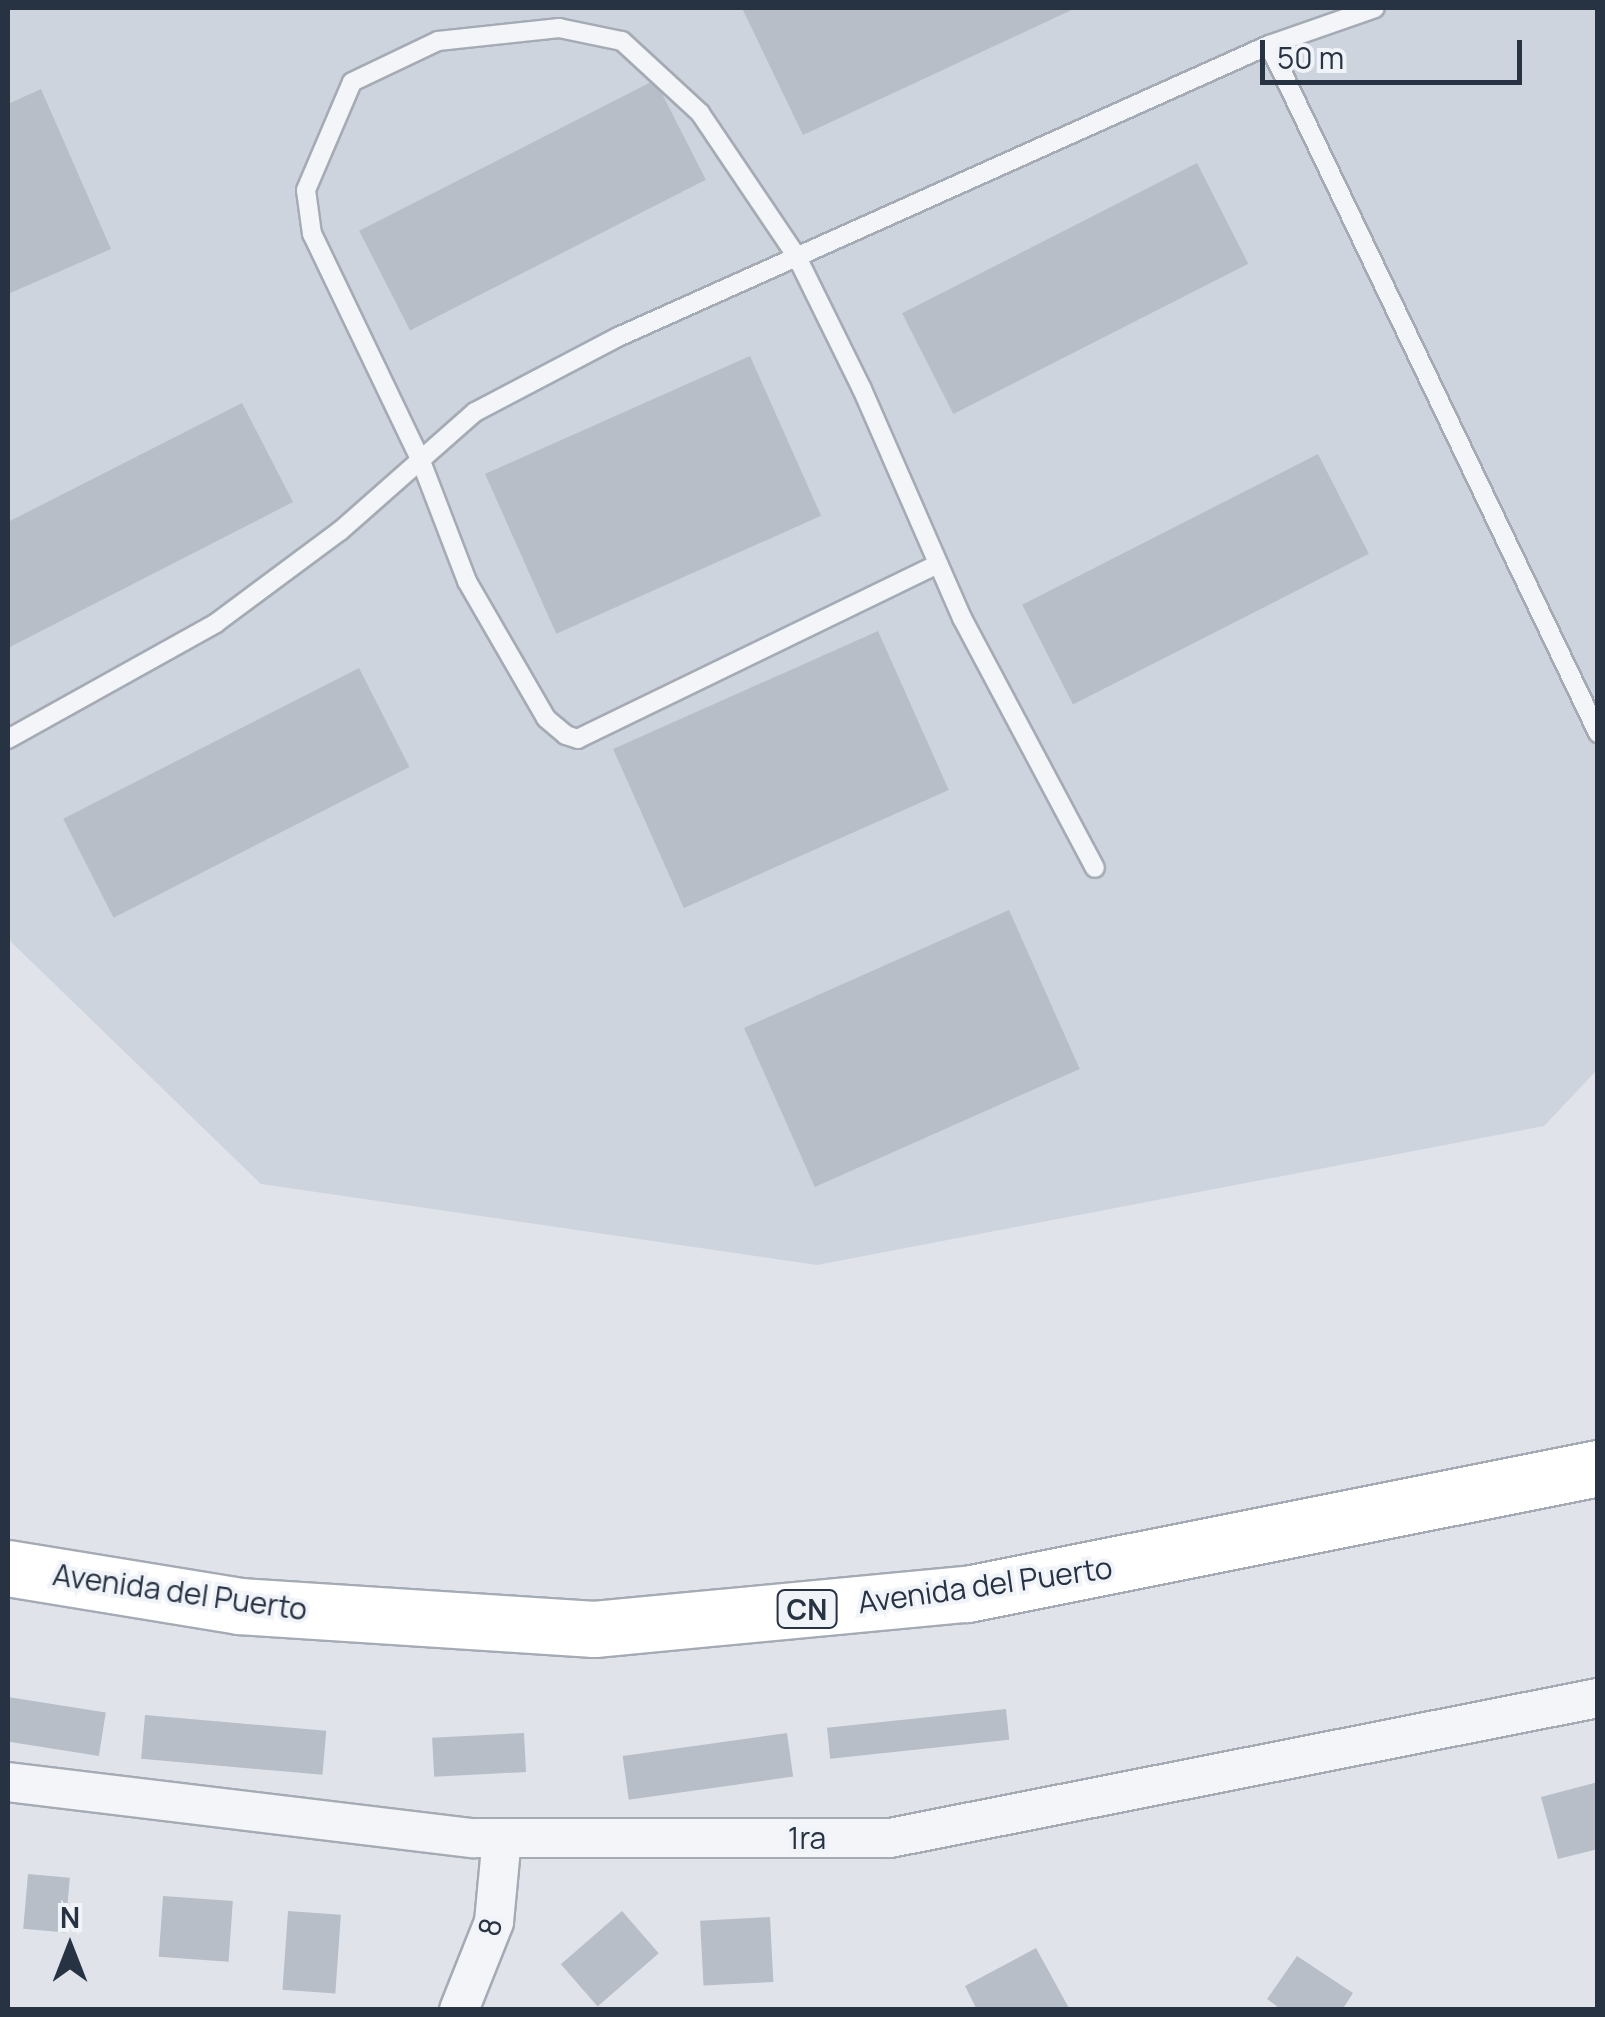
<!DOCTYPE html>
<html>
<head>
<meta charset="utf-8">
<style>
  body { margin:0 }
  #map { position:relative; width:1605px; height:2017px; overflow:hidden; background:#e0e4ea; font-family:Manrope,sans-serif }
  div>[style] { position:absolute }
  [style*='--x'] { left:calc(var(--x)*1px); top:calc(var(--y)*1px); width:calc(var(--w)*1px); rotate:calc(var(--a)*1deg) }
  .built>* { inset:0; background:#ced4dd }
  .building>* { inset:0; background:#b7bec8; transform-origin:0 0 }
  .roads { filter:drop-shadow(2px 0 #a5abb5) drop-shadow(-2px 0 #a5abb5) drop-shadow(0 2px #a5abb5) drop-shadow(0 -2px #a5abb5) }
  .lane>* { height:18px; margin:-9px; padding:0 9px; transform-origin:9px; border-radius:9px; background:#f3f5f8 }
  .street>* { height:38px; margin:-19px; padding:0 19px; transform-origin:19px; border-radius:19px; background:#f3f5f8 }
  .primary>* { height:55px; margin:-27.5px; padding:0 27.5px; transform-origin:27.5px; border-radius:27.5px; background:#fff }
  span { translate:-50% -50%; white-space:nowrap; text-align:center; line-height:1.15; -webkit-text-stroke:8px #f0f3f8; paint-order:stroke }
  .shield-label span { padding:2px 8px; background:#f0f3f8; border:2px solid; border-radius:8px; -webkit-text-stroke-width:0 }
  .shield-label { font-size:28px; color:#273243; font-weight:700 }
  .street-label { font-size:30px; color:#273243 }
  .frame { position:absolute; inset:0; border:10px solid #273243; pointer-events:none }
  .north { position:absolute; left:20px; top:1897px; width:100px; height:100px; -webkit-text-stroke:8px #f0f3f8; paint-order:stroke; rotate:0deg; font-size:28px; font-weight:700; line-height:40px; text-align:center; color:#273243 }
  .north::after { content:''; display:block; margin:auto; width:35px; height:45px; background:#273243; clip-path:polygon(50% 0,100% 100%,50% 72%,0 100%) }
  .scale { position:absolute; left:1260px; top:40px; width:262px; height:45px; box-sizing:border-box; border:5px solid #273243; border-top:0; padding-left:12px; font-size:30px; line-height:35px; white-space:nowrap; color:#273243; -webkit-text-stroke:8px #f0f3f8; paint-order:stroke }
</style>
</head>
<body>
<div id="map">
  <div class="built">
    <div style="clip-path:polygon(8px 8px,1597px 8px,1597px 1070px,1544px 1126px,817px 1265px,261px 1184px,8px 939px)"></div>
  </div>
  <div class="building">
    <div style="clip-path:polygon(742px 8px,1076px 8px,803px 135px)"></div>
    <div style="left:655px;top:80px;width:112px;height:332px;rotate:63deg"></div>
    <div style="clip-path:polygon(41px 89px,111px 249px,8px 294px,8px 104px)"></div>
    <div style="left:1197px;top:163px;width:113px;height:331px;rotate:63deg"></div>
    <div style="left:750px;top:356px;width:175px;height:290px;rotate:66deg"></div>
    <div style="clip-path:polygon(242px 403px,293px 502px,8px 648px,8px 522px)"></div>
    <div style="left:1318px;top:454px;width:112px;height:332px;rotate:63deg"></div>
    <div style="left:878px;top:631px;width:174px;height:290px;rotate:66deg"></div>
    <div style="left:359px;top:668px;width:111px;height:332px;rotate:63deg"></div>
    <div style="left:1009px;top:910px;width:174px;height:290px;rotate:66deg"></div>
    <div style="left:8px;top:1697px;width:99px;height:44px;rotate:9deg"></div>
    <div style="left:1006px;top:1709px;width:31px;height:180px;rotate:84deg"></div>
    <div style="left:145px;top:1715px;width:182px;height:44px;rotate:5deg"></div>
    <div style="left:524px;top:1733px;width:39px;height:92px;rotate:87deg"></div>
    <div style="left:787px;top:1733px;width:44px;height:166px;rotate:82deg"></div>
    <div style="clip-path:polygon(1598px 1782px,1598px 1849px,1558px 1859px,1541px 1797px)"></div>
    <div style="left:28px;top:1874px;width:42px;height:55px;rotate:5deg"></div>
    <div style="left:163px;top:1896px;width:70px;height:61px;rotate:4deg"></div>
    <div style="left:288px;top:1911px;width:53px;height:79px;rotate:4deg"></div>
    <div style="left:622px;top:1911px;width:56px;height:81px;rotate:49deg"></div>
    <div style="left:770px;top:1917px;width:65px;height:70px;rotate:87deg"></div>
    <div style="clip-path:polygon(1036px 1948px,1070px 2010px,977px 2010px,965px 1986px)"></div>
    <div style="clip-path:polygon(1297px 1956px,1353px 1993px,1342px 2010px,1282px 2010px,1267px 1999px)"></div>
  </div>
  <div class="roads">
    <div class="lane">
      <div style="--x:1269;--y:45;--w:112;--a:-19.2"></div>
      <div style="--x:938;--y:564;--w:400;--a:154.1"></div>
      <div style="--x:578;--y:739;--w:13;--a:-162"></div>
      <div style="--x:566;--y:735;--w:26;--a:-140"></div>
      <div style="--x:546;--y:718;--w:158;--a:-120"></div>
      <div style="--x:467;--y:581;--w:129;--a:-111"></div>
      <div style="--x:421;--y:461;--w:252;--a:-115.6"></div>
      <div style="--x:312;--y:234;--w:44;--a:-97.8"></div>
      <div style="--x:306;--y:190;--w:117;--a:-66.9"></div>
      <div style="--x:352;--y:82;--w:95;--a:-25.5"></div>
      <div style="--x:438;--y:41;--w:122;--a:-6.1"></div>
      <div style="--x:559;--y:28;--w:64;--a:11.7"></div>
      <div style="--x:622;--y:41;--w:106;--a:42.7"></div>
      <div style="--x:700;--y:113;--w:174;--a:56"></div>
      <div style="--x:797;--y:257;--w:147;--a:63.8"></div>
      <div style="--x:862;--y:389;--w:250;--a:66.4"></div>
      <div style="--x:962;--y:618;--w:283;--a:62"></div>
      <div style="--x:8;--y:739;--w:238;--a:-29.1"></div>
      <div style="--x:216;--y:623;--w:154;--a:-36.6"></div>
      <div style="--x:340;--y:531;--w:180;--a:-41.4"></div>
      <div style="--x:475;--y:412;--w:161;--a:-27.7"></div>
      <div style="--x:618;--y:337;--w:713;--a:-24.16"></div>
      <div style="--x:1269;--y:45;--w:763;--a:64.44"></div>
    </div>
    <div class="street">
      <div style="--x:8;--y:1782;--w:469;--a:6.9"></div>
      <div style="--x:474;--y:1838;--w:416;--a:0"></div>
      <div style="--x:890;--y:1838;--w:722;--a:-11.19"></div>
      <div style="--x:459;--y:2010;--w:95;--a:-68.3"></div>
      <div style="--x:494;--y:1922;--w:84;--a:-84.6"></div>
    </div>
    <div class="primary">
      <div style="--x:8;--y:1568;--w:234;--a:9.3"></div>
      <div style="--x:239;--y:1606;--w:356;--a:3.7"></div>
      <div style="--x:594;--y:1629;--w:375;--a:-5.4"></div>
      <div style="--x:967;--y:1594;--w:643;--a:-11.29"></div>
    </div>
  </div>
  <div class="shield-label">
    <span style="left:807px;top:1609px">CN</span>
  </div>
  <div class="street-label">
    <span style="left:985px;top:1585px;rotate:-8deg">Avenida del Puerto</span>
    <span style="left:180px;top:1592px;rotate:8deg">Avenida del Puerto</span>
    <span style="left:807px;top:1838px">1ra</span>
    <span style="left:490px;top:1927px;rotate:-77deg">8</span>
  </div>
  <div class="frame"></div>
  <div class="north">N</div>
  <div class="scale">50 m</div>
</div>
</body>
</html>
